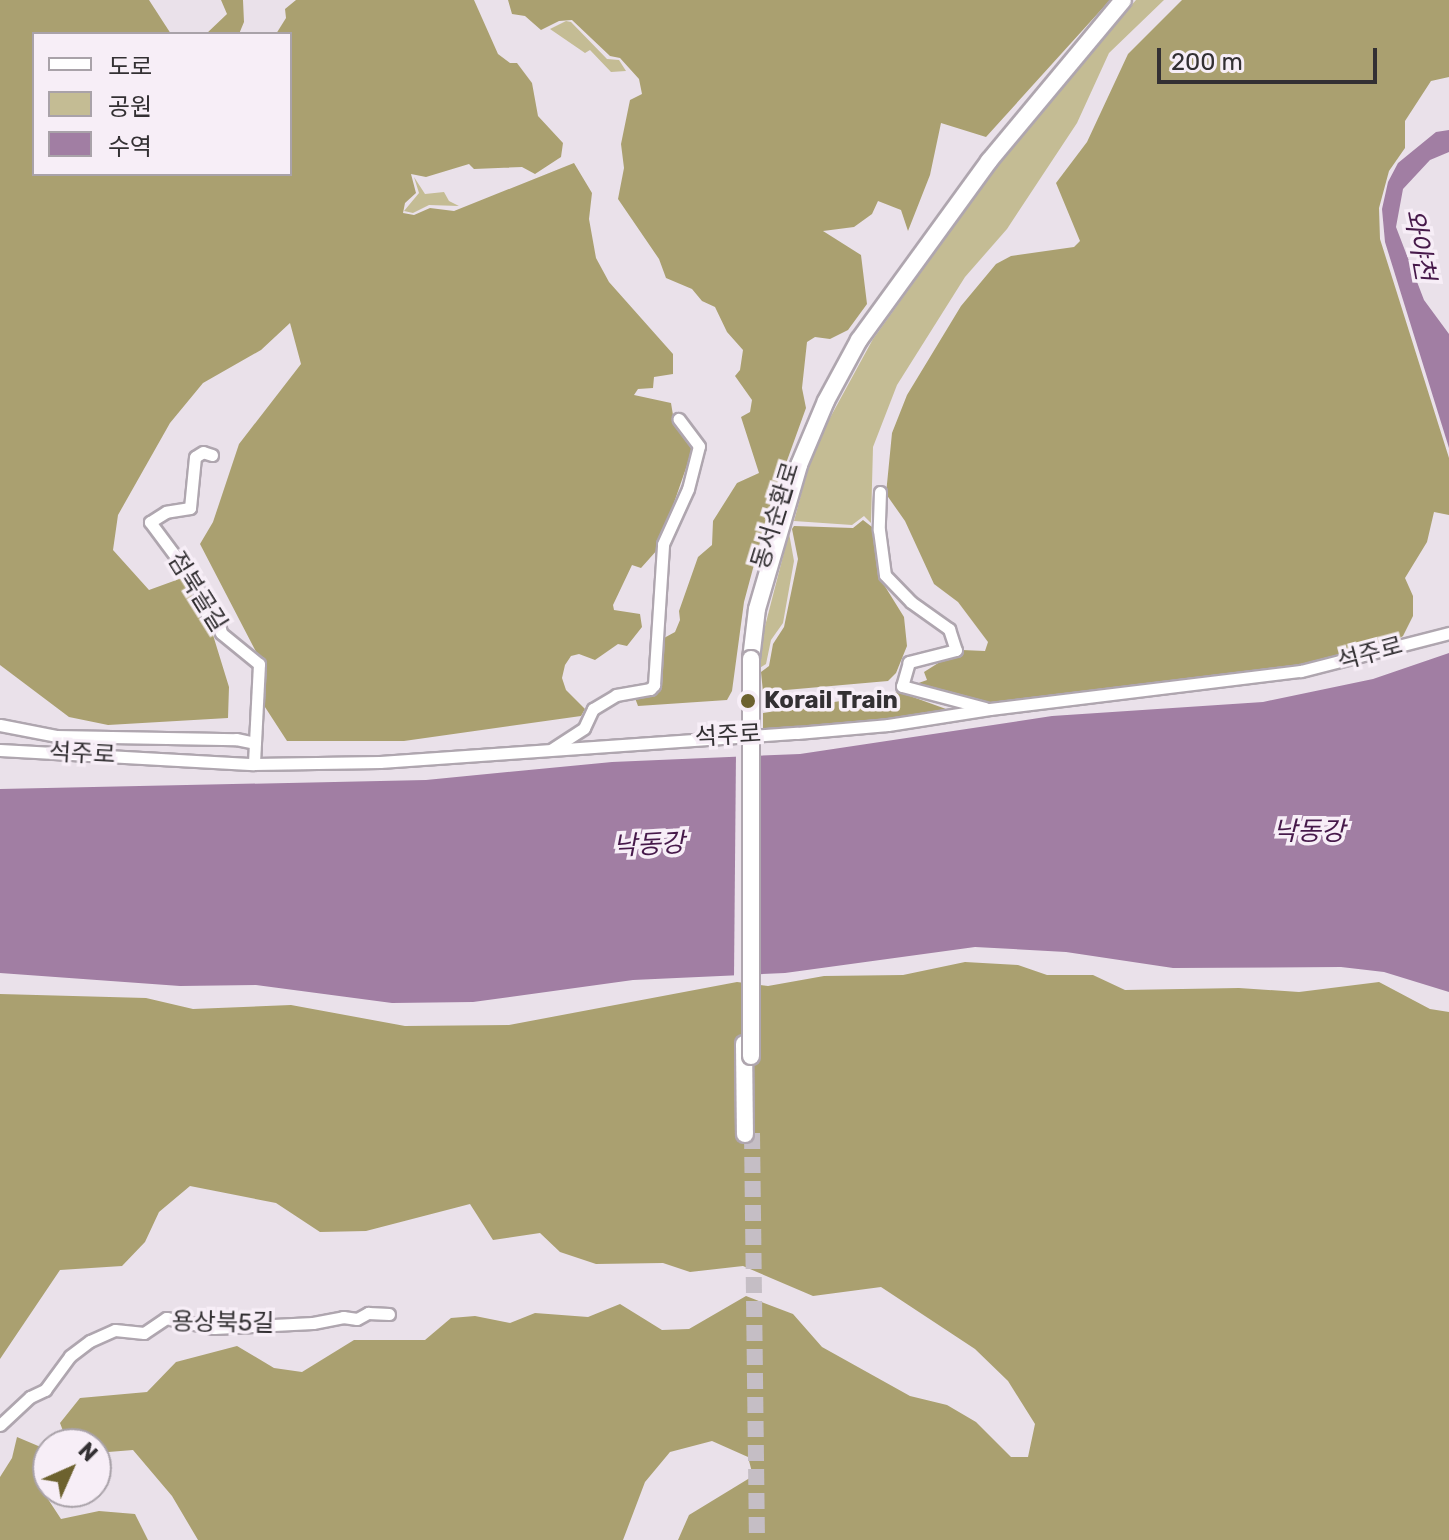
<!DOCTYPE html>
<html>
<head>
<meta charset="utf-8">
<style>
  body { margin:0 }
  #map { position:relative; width:1449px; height:1540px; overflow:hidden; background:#eae1ea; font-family:Rubik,"Noto Sans KR",sans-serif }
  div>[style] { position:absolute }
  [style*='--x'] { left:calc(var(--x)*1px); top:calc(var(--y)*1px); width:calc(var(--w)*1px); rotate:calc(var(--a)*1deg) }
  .green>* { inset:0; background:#c4bc94 }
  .forest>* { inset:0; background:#aaa070 }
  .water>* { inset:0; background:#a17ea3 }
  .pier>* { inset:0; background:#eae1ea }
  .highway-tunnel>* { height:16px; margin-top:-8px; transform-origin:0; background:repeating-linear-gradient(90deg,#c5bec5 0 16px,transparent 0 24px) }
  .roads { filter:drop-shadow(2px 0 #afa6af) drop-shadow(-2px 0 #afa6af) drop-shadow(0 2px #afa6af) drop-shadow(0 -2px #afa6af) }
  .minor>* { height:11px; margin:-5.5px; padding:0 5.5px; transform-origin:5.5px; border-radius:5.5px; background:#fff }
  .highway>* { height:16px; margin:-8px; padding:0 8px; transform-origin:8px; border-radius:8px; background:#fff }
  .bridges { filter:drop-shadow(2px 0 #afa6af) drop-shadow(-2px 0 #afa6af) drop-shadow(0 2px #afa6af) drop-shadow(0 -2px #afa6af) }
  .highway-bridge>* { height:16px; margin:-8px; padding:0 8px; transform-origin:8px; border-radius:8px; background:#fff }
  .dots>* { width:22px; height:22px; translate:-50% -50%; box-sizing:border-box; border:4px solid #f7eef7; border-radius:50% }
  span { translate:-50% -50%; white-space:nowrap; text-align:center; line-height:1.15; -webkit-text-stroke:7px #f7eef7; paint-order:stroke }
  .street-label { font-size:24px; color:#333033 }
  .poi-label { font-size:24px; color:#333033; font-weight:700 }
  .left { translate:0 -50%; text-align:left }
  .water-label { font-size:26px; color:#46194a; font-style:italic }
  .legend { position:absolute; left:32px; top:32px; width:260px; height:144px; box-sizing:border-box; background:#f7eef7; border:2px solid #a9a2a9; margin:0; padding:10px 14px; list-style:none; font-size:24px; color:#333033 }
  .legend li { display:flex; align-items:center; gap:16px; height:40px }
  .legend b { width:40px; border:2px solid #a9a2a9 }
  .north { position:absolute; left:32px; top:1428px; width:80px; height:80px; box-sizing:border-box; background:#f7eef7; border:2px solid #a9a2a9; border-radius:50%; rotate:45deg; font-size:22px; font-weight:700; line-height:32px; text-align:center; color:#333033 }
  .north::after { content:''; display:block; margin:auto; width:28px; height:36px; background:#6d622f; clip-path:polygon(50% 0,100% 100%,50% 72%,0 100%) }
  .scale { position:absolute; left:1157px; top:48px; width:220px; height:36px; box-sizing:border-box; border:4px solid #333033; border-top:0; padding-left:10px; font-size:24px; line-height:28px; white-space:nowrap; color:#333033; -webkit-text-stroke:6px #f7eef7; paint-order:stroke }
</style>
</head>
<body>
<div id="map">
  <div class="green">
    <div style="clip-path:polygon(1136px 0,1164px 0,1109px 53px,1077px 123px,1007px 229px,965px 277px,897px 385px,873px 447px,871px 523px,864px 516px,852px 525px,794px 521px,813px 449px,873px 339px,1020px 134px)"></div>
    <div style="clip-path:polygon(566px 21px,571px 22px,607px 59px,619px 60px,626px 71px,611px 72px,590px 50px,585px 53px,550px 29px)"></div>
    <div style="clip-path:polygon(414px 177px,425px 194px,444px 192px,449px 201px,459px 206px,429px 205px,413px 213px,404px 211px,419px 193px)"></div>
    <div style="clip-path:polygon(789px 533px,794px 561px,783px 623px,771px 640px,766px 664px,758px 669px,763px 634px)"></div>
  </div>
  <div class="forest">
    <div style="clip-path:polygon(0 0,149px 0,171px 34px,34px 34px,34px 174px,290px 174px,290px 34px,276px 34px,286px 18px,285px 9px,296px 0,474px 0,498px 54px,510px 63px,517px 63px,532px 83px,538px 116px,563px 143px,561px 157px,535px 174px,522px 167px,474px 169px,469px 164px,426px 177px,411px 174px,416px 193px,405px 203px,403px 213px,414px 215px,430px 208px,454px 211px,574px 163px,592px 193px,589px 219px,596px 258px,609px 282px,673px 354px,673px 374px,654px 377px,653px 388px,638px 389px,634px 395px,671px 403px,673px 415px,693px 448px,658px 549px,641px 568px,632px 565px,613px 605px,614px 610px,640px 614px,642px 627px,627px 646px,618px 644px,595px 660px,579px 654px,571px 656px,565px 665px,562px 678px,566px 690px,585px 709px,581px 716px,404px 741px,287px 741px,263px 704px,265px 669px,200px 544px,213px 522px,239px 444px,301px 364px,290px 323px,261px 350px,203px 383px,170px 423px,118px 515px,113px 550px,149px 590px,182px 578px,209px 622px,229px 687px,228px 718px,108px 725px,69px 717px,0 665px)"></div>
    <div style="clip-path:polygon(221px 0,243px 0,244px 22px,239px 34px,206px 34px,227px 14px)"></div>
    <div style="clip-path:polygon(508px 0,1110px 0,986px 137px,941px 123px,930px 175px,908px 231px,901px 210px,878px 201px,872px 214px,854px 227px,823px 231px,861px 255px,867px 304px,848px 330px,830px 339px,815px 337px,807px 342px,802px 388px,806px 408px,767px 516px,744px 602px,732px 691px,727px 700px,638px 706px,635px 698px,662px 686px,664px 638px,675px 632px,680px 620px,679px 611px,698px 557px,712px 545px,713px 521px,737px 483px,759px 473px,741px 417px,750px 412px,752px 400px,735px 376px,740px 370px,743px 350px,727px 332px,715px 307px,702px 301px,692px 289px,666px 278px,659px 259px,618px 199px,624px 168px,621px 144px,630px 100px,642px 94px,639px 79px,620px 58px,610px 56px,572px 20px,559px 21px,541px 30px,525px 16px,512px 14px)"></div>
    <div style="clip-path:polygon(1182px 0,1449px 0,1449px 77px,1431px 81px,1405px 121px,1405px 148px,1389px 171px,1379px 208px,1380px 239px,1449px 458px,1449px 515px,1434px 512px,1427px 542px,1405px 578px,1413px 596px,1413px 616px,1403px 636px,1392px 643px,1302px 666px,985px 703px,913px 685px,927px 680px,924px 672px,943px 660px,958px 656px,962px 650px,985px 651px,988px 642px,958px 602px,934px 584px,905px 521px,886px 494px,892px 433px,907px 395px,961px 306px,996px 264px,1011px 256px,1074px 247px,1080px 241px,1056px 183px,1087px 142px,1128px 54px)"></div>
    <div style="clip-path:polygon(863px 520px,872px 527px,881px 580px,904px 617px,907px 646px,896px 673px,888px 681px,763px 692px,761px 672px,769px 666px,773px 644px,784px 627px,798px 559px,792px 529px,794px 526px,853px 528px)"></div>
    <div style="clip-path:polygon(899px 692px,946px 709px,912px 716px,763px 730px,763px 713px)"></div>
    <div style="clip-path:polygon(965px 962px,1018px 965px,1047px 975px,1093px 975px,1125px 990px,1239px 988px,1299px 992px,1379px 982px,1430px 1009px,1449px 1012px,1449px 1540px,678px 1540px,689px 1515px,753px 1476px,748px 1457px,712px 1441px,670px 1452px,645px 1482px,623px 1540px,198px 1540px,172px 1496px,133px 1450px,96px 1453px,96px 1444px,68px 1444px,60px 1423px,80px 1398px,147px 1392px,176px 1362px,237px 1346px,274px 1368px,302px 1372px,354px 1340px,425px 1340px,451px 1318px,475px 1316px,510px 1323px,535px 1313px,588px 1317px,620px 1304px,662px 1330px,689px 1329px,746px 1296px,793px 1314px,822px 1347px,910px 1396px,947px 1405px,976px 1422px,1011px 1457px,1028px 1457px,1035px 1424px,1008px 1381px,975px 1349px,881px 1287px,813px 1296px,743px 1266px,690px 1272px,663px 1263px,596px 1264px,560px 1252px,540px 1233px,493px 1240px,470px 1204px,366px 1231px,320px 1232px,276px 1203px,190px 1186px,159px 1212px,145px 1242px,122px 1266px,60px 1270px,0 1359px,0 994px,146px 998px,193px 1009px,291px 1005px,405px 1026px,509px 1025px,737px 982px,768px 986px,824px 976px,903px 975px)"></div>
    <div style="clip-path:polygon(17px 1437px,43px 1448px,44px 1493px,61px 1519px,99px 1511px,135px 1514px,148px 1540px,0 1540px,0 1477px,12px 1458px)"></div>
  </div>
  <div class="water">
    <div style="clip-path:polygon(1449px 130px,1449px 152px,1430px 160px,1403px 189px,1396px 227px,1424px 300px,1449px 334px,1449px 448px,1385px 242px,1382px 209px,1388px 182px,1398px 163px,1436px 132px)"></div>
    <div style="clip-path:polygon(1449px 653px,1449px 992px,1384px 972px,1341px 967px,1173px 968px,1066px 952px,975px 947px,785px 973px,633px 980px,473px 1002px,392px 1003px,256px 985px,180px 986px,0 973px,0 789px,426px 780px,612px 762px,800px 754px,1052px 716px,1263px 702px,1373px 679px)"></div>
  </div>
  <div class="pier">
    <div style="clip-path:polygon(736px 752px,757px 752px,760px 978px,734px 978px)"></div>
  </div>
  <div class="highway-tunnel">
    <div style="--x:752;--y:1133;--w:407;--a:89.3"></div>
  </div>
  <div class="roads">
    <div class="minor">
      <div style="--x:212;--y:455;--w:9;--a:-162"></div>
      <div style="--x:203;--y:452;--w:9;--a:148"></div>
      <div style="--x:195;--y:457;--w:51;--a:95.6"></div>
      <div style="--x:190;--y:508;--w:24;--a:171"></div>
      <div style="--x:166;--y:512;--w:19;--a:148"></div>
      <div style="--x:150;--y:522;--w:77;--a:53.4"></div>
      <div style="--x:196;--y:584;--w:32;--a:70"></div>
      <div style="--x:207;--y:614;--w:16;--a:40"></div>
      <div style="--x:219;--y:624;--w:9;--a:77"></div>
      <div style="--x:221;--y:633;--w:49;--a:39.2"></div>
      <div style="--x:259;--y:664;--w:100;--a:92.9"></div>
      <div style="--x:880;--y:492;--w:38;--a:92"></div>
      <div style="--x:879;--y:530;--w:45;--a:82.4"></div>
      <div style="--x:885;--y:575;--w:37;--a:46"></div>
      <div style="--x:911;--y:602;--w:47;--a:35.4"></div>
      <div style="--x:949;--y:629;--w:22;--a:72"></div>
      <div style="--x:956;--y:650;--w:49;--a:165.7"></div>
      <div style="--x:909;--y:662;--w:25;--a:106"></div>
      <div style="--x:902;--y:686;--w:86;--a:14.8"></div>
      <div style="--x:0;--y:725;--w:57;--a:11.1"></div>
      <div style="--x:56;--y:736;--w:180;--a:1"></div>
      <div style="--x:236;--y:739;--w:19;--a:12"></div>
      <div style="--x:552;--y:749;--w:38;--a:-33"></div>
      <div style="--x:584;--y:728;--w:21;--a:-65"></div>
      <div style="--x:593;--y:709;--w:27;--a:-31"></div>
      <div style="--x:616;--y:695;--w:35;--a:-10"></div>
      <div style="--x:650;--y:689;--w:6;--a:-45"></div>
      <div style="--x:654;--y:685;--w:141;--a:-86.3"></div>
      <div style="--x:663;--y:544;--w:60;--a:-65.6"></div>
      <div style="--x:688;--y:489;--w:44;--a:-75.7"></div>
      <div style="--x:699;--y:446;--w:34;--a:-127"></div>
      <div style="--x:0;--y:750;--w:254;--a:3.2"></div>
      <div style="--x:254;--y:764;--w:126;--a:-0.9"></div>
      <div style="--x:380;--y:762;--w:418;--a:-4"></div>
      <div style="--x:797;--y:733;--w:91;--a:-5"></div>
      <div style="--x:888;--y:725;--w:103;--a:-8.9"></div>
      <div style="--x:990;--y:709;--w:313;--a:-7"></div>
      <div style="--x:1301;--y:671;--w:153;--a:-14.4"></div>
      <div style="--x:0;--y:1425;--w:41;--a:-43"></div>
      <div style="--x:30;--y:1397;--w:17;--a:-25"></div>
      <div style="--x:45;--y:1390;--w:42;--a:-53.7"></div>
      <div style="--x:70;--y:1356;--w:25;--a:-37"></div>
      <div style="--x:90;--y:1341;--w:27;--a:-24"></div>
      <div style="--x:115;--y:1330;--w:29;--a:6"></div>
      <div style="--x:144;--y:1333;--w:27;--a:-34"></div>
      <div style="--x:166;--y:1318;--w:49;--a:11.8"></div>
      <div style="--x:214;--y:1328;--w:99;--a:-2.9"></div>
      <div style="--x:313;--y:1323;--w:31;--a:-11"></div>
      <div style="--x:343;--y:1317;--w:14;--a:8"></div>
      <div style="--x:357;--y:1319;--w:13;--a:-29"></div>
      <div style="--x:368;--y:1313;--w:21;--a:3"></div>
    </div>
    <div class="highway">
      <div style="--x:751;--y:659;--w:50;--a:-83.2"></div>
      <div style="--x:757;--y:609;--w:150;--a:-73.7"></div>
      <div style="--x:799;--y:465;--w:69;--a:-67.1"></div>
      <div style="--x:826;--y:401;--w:69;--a:-61.6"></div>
      <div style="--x:859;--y:340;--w:221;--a:-54"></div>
      <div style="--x:989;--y:161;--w:209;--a:-50.2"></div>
      <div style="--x:744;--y:1044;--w:90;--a:89.4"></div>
    </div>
  </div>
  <div class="bridges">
    <div class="highway-bridge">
      <div style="--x:751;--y:1056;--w:397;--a:-90"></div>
    </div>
  </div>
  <div class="dots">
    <div style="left:748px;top:701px;background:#6d622f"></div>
  </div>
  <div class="street-label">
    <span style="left:776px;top:516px;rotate:-73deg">동서순환로</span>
    <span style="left:197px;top:592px;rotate:58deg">점북골길</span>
    <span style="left:1370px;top:654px;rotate:-15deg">석주로</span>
    <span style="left:728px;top:736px;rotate:-3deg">석주로</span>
    <span style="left:82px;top:754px;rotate:3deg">석주로</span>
    <span style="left:223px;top:1323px;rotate:1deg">용상북5길</span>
  </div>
  <div class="poi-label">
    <span class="left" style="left:764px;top:701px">Korail Train</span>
  </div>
  <div class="water-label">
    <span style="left:1419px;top:245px;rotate:80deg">와야천</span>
    <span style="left:1309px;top:832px">낙동강</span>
    <span style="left:649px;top:845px;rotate:-3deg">낙동강</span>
  </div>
  <ul class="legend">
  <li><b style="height:10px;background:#fff"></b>도로</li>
  <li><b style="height:22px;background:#c4bc94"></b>공원</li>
  <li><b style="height:22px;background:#a17ea3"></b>수역</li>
  </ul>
  <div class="north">N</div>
  <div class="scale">200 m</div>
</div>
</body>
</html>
